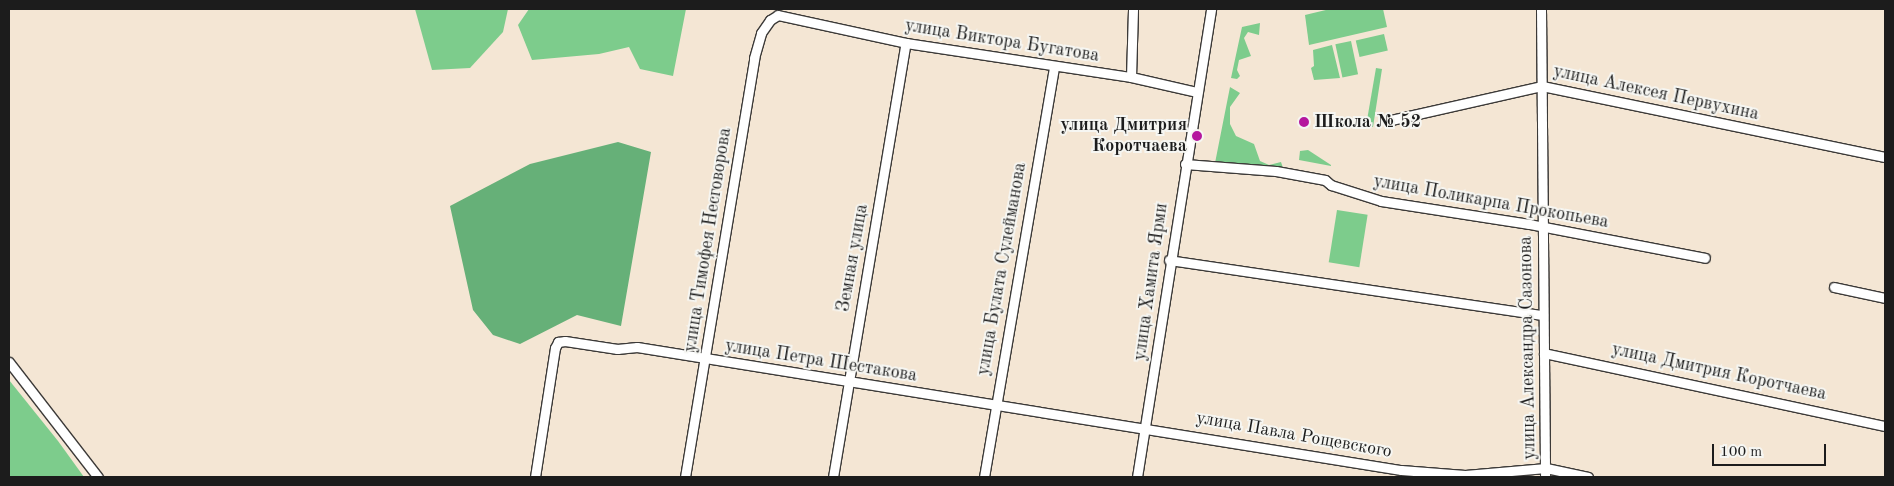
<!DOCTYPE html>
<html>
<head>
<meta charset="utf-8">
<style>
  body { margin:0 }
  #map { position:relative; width:1894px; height:486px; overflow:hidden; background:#f4e6d4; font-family:"Old Standard TT",serif }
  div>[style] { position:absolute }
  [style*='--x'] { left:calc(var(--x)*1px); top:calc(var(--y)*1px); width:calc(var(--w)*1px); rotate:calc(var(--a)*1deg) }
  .green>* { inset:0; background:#7dcc8c; transform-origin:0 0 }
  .forest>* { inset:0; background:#66b078 }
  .roads { filter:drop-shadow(1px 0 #3c3a38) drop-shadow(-1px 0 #3c3a38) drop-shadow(0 1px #3c3a38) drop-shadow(0 -1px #3c3a38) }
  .street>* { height:9px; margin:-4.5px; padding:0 4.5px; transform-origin:4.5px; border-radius:4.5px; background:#fff }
  .dots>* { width:14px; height:14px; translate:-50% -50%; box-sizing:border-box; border:2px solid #f6f6f2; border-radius:50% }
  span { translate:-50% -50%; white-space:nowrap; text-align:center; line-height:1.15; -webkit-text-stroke:4px #f6f6f2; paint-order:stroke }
  .street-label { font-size:18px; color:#1c1c1c }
  .poi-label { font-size:18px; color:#1c1c1c; font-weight:700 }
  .left { translate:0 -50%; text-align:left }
  .right { translate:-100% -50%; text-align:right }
  .frame { position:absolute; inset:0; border:10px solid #1c1c1c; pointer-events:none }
  .scale { position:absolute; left:1712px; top:444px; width:114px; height:22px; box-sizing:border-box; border:2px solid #1c1c1c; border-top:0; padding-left:6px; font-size:15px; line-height:18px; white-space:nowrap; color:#1c1c1c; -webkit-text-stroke:4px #f6f6f2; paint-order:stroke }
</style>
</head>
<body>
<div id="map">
  <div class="green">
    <div style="clip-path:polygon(415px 9px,508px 9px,503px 32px,470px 68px,432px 70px)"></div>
    <div style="clip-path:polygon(529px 9px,686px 9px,673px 76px,640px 69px,629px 47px,599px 54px,532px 60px,518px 25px)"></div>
    <div style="clip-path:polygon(1330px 9px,1383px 9px,1387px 27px,1309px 45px,1305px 15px)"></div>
    <div style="clip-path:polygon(1260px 23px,1259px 35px,1248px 32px,1244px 38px,1251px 56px,1239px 60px,1237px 70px,1240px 76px,1237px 79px,1231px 78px,1242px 27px)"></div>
    <div style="left:1384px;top:34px;width:17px;height:29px;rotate:77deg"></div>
    <div style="left:1351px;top:41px;width:34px;height:16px;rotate:78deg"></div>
    <div style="clip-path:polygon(1332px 45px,1340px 78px,1314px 80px,1311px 68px,1314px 66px,1313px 50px)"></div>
    <div style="clip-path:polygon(1376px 68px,1382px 69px,1373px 127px,1366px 126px)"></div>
    <div style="clip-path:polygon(1230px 87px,1240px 93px,1230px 107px,1230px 124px,1236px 136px,1254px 144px,1260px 161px,1269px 165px,1281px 162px,1283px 168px,1215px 163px)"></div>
    <div style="clip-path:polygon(1308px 150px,1331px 165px,1331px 166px,1299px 160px,1300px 151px)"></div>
    <div style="left:1337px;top:210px;width:31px;height:53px;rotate:9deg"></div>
    <div style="clip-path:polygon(9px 380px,58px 441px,84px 477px,9px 477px)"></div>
  </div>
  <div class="forest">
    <div style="clip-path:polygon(618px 142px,651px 152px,621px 326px,577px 315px,520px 344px,493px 335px,473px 310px,450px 206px,530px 164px)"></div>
  </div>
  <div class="roads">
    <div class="street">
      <div style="--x:1541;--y:9;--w:468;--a:89.5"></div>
      <div style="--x:778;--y:15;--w:131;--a:12.3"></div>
      <div style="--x:906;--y:43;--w:228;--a:8.6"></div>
      <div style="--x:1131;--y:77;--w:68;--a:12.8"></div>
      <div style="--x:1131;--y:77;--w:68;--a:-88.3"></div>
      <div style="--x:1391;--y:120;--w:155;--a:-12.7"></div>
      <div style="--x:1542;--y:86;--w:350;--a:11.7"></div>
      <div style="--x:1185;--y:164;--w:91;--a:4.4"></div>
      <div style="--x:1276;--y:171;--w:50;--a:10.4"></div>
      <div style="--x:1325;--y:180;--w:8;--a:40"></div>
      <div style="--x:1331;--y:185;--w:52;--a:17.7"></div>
      <div style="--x:1381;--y:201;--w:150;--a:8.8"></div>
      <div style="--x:1529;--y:224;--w:179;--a:10.9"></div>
      <div style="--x:1169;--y:260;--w:378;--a:8.4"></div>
      <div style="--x:1834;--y:287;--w:52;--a:12.2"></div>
      <div style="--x:1544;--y:353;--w:349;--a:12.1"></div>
      <div style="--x:9;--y:362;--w:145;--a:52.3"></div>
      <div style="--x:535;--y:477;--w:131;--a:-81.2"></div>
      <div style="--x:555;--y:348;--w:7;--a:-63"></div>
      <div style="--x:558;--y:342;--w:7;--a:-8"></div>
      <div style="--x:565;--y:341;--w:53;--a:8.7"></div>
      <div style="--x:617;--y:349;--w:20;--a:-6"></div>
      <div style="--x:637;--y:347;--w:774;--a:9.15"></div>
      <div style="--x:1401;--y:470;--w:64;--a:4.5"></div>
      <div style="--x:1465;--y:475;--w:81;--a:-4.9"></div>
      <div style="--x:1546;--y:468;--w:43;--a:12.1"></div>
      <div style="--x:685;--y:477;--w:425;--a:-80.6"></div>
      <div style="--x:754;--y:58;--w:26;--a:-74"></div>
      <div style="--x:761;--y:33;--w:16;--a:-55"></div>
      <div style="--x:770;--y:20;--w:9;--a:-32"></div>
      <div style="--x:833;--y:477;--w:440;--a:-80.5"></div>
      <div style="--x:984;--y:477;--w:416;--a:-80.3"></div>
      <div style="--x:1137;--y:477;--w:474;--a:-81"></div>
    </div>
  </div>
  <div class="dots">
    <div style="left:1304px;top:122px;background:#b5179e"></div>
    <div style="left:1197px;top:136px;background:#b5179e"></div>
  </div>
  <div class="street-label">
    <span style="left:1002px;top:41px;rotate:9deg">улица Виктора Бугатова</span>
    <span style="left:1656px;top:93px;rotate:12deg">улица Алексея Первухина</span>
    <span style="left:1491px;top:202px;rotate:10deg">улица Поликарпа Прокопьева</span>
    <span style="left:708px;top:240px;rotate:-81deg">улица Тимофея Несговорова</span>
    <span style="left:853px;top:258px;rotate:-80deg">Земная улица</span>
    <span style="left:1002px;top:269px;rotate:-80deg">улица Булата Сулейманова</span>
    <span style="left:1151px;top:282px;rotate:-82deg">улица Хамита Ярми</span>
    <span style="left:1528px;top:348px;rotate:-91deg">улица Александра Сазонова</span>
    <span style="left:821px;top:361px;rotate:9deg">улица Петра Шестакова</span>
    <span style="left:1719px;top:372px;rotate:12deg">улица Дмитрия Коротчаева</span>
    <span style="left:1294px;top:435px;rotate:10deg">улица Павла Рощевского</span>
  </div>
  <div class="poi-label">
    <span class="left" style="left:1314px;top:122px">Школа № 52</span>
    <span class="right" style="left:1187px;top:136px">улица Дмитрия<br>Коротчаева</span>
  </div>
  <div class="frame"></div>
  <div class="scale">100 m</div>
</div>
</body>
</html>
